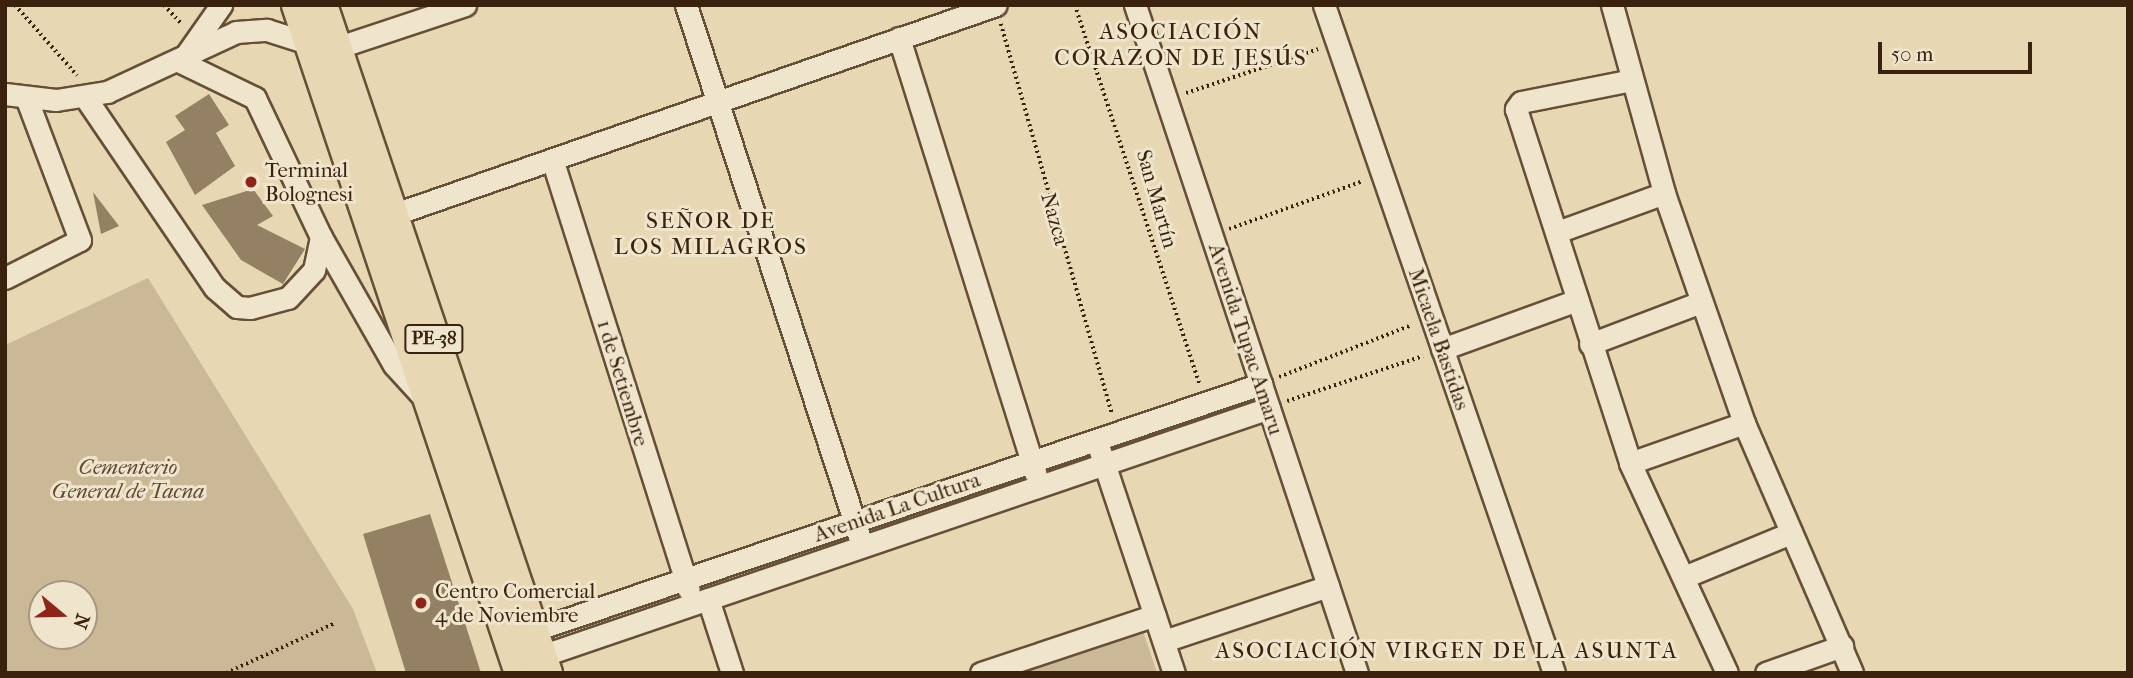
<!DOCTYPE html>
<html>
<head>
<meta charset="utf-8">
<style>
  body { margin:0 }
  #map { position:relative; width:2133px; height:678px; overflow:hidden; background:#e7d7b2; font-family:"IM FELL French Canon",serif }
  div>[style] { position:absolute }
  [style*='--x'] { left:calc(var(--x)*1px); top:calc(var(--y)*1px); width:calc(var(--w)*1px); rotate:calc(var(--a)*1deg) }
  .green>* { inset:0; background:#cab896 }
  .building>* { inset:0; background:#948063 }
  .path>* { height:3.5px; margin-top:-1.75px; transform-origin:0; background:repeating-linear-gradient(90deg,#3b220e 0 2px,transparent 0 5.5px) }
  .roads { filter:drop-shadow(2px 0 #664f37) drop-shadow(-2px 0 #664f37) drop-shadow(0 2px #664f37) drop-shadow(0 -2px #664f37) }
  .minor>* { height:21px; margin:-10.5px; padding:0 10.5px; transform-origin:10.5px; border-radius:10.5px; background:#efe5cd }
  .highway>* { height:32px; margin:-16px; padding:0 16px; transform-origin:16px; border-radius:16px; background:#e7d7b2 }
  .dots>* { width:19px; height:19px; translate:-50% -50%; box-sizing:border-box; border:4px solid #efe5cd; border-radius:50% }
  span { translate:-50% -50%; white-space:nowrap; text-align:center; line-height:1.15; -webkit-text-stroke:6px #efe5cd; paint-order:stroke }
  .shield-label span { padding:2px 5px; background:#efe5cd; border:2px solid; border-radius:5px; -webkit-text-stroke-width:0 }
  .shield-label { font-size:19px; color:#3b220e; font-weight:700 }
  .poi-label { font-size:21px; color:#3b220e }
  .left { translate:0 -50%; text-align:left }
  .street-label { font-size:21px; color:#3b220e }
  .park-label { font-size:21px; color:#5f4830; font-style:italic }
  .neighbourhood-label { font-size:23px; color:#3b220e; letter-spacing:2px }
  .frame { position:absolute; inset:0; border:7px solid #3b220e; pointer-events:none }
  .north { position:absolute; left:28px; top:580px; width:70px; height:70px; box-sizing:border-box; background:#efe5cd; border:2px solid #a79781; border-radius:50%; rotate:109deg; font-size:19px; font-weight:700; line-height:28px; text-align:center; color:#3b220e }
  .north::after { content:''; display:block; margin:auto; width:24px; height:32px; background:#8f2418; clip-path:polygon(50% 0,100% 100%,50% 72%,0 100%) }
  .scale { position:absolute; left:1878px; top:42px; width:154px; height:32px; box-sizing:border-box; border:4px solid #3b220e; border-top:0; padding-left:9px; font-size:21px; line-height:24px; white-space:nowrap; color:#3b220e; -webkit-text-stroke:5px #efe5cd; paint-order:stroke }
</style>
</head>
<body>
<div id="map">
  <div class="green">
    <div style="clip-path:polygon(evenodd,148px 278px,353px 609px,377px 673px,5px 673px,5px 345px,148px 278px,42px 594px,84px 594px,84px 636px,42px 636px,42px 594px)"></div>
    <div style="clip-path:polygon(1143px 631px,1157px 673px,1007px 673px)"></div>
  </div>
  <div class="building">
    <div style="clip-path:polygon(209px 94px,229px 125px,216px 133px,235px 166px,195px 195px,166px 142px,185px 130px,175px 116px)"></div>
    <div style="clip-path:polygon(253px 189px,273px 216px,257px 225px,305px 249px,283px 284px,241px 260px,202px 205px)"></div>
    <div style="clip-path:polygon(93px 192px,119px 226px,101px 234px)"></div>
    <div style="clip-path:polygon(430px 514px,481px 673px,406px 673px,363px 534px)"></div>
  </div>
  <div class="path">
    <div style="--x:15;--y:5;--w:94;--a:48.5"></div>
    <div style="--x:164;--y:5;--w:26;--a:47"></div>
    <div style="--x:1075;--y:5;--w:400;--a:71.8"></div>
    <div style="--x:1001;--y:24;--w:405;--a:74.1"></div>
    <div style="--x:1186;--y:93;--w:139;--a:-18.4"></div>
    <div style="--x:1229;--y:229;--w:142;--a:-19.7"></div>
    <div style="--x:1279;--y:377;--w:143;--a:-21.4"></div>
    <div style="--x:1287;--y:401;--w:143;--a:-18.3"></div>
    <div style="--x:226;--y:673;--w:120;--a:-24.6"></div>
  </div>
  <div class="roads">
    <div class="minor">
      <div style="--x:686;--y:5;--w:558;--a:71.95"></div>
      <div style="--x:1135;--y:5;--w:704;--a:71.62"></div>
      <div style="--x:1324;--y:5;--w:706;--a:71"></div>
      <div style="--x:1612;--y:5;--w:195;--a:74.5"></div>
      <div style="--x:1664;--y:193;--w:244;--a:70.8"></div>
      <div style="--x:1744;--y:423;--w:272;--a:66.6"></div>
      <div style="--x:899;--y:38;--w:457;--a:72.6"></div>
      <div style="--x:336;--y:48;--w:136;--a:-18.4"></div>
      <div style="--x:1632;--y:80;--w:113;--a:168.8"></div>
      <div style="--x:1521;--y:102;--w:9;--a:126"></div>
      <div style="--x:1516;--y:109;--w:372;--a:72.1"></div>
      <div style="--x:1630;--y:463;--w:231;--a:65.2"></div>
      <div style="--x:5;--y:94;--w:51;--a:6.7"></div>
      <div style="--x:56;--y:100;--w:52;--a:-8.9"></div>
      <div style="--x:107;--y:92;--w:142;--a:-24.9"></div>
      <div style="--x:236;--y:32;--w:31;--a:-4"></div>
      <div style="--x:267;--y:30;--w:46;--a:17.7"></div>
      <div style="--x:85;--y:97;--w:231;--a:55.8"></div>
      <div style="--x:215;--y:288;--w:29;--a:41"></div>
      <div style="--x:237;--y:307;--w:13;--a:4"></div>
      <div style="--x:250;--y:308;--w:39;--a:-15"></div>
      <div style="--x:288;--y:298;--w:38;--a:-47"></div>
      <div style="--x:314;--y:270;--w:34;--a:-78"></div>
      <div style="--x:321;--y:237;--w:154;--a:-115.4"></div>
      <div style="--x:255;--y:98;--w:82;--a:-154.1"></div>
      <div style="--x:181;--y:62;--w:70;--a:-54.9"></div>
      <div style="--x:553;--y:162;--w:449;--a:72.4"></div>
      <div style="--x:392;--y:215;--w:639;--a:-19.17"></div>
      <div style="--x:1557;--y:232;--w:114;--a:-20"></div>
      <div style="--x:321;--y:237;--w:147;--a:60.3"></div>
      <div style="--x:394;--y:365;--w:46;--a:47.6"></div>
      <div style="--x:5;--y:278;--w:84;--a:-26.9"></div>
      <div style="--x:80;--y:240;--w:150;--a:-110.7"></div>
      <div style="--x:1590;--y:344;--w:119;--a:-20.7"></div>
      <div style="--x:1442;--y:349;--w:144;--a:-19.9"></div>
      <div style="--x:1100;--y:451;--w:234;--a:71.6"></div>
      <div style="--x:1630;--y:463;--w:121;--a:-19.3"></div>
      <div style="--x:1684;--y:577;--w:116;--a:-22.4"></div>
      <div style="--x:708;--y:599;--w:78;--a:72"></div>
      <div style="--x:532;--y:631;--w:770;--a:-18.72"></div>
      <div style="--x:1164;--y:641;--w:173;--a:-18.5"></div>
      <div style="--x:541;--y:656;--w:769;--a:-18.81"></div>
      <div style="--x:981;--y:673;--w:183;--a:-18.4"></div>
      <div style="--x:1766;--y:673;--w:81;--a:-19.6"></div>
    </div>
    <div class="highway">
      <div style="--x:298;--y:5;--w:704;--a:71.54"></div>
      <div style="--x:321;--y:5;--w:705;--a:71.39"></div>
    </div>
  </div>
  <div class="dots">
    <div style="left:251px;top:182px;background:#8f2418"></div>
    <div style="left:421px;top:603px;background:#8f2418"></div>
  </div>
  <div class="shield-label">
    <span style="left:434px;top:339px">PE-38</span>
  </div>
  <div class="poi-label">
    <span class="left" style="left:265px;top:182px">Terminal<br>Bolognesi</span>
    <span class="left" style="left:435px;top:603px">Centro Comercial<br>4 de Noviembre</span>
  </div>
  <div class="street-label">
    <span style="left:1157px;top:199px;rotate:74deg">San Martín</span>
    <span style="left:1055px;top:219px;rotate:74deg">Nazca</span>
    <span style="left:1246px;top:339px;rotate:72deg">Avenida Tupac Amaru</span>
    <span style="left:1439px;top:339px;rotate:71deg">Micaela Bastidas</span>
    <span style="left:623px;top:383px;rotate:73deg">1 de Setiembre</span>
    <span style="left:897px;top:507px;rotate:-19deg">Avenida La Cultura</span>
  </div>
  <div class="park-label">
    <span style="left:128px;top:479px">Cementerio<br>General de Tacna</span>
  </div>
  <div class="neighbourhood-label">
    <span style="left:1181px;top:45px">ASOCIACIÓN<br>CORAZON DE JESÚS</span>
    <span style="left:711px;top:234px">SEÑOR DE<br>LOS MILAGROS</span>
    <span style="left:1447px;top:651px">ASOCIACIÓN VIRGEN DE LA ASUNTA</span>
  </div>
  <div class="frame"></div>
  <div class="north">N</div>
  <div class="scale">50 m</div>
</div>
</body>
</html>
